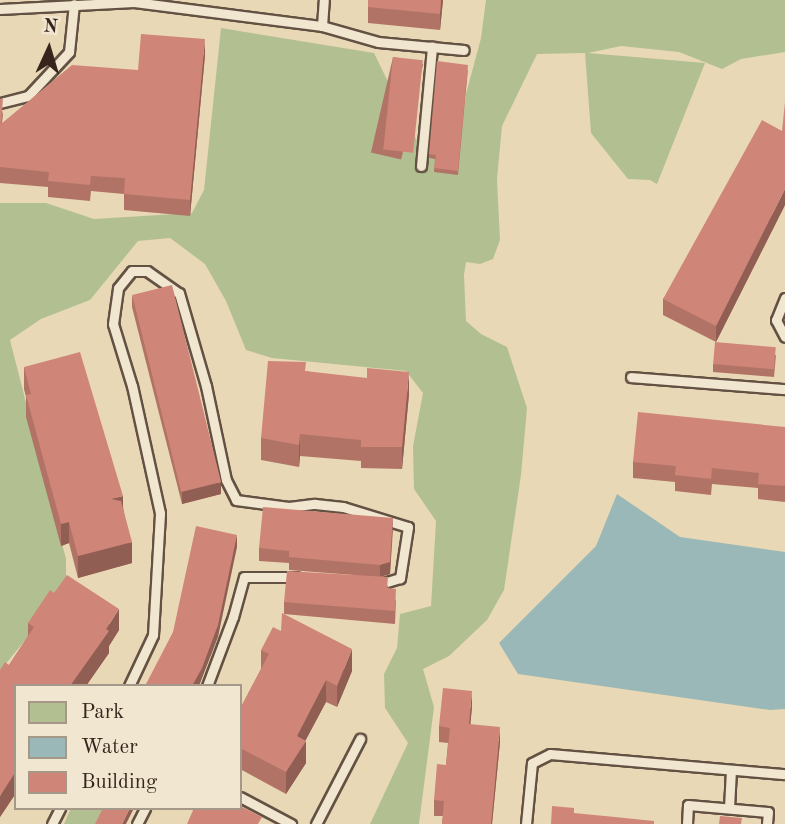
<!DOCTYPE html>
<html>
<head>
<meta charset="utf-8">
<style>
  body { margin:0 }
  #map { position:relative; width:785px; height:824px; overflow:hidden; background:#e9d8b5; font-family:"Old Standard TT",serif }
  div>[style] { position:absolute }
  [style*='--x'] { left:calc(var(--x)*1px); top:calc(var(--y)*1px); width:calc(var(--w)*1px); rotate:calc(var(--a)*1deg) }
  .green>* { inset:0; background:#b2c091 }
  .water>* { inset:0; background:#9ab8b7 }
  .roads { filter:drop-shadow(2px 0 #635143) drop-shadow(-2px 0 #635143) drop-shadow(0 2px #635143) drop-shadow(0 -2px #635143) }
  .lane>* { height:9px; margin:-4.5px; padding:0 4.5px; transform-origin:4.5px; border-radius:4.5px; background:#f1e6cf }
  .wall>* { inset:0; background:#b27367; transform-origin:0 0 }
  .shaded-wall>* { inset:0; background:#915e54 }
  .building>* { inset:0; background:#cf8678; transform-origin:0 0 }
  span { translate:-50% -50%; white-space:nowrap; text-align:center; line-height:1.15; -webkit-text-stroke:6px #f1e6cf; paint-order:stroke }
  .legend { position:absolute; left:14px; top:684px; width:228px; height:126px; box-sizing:border-box; background:#f1e6cf; border:2px solid #a69888; margin:0; padding:9px 12px; list-style:none; font-size:21px; color:#36241d }
  .legend li { display:flex; align-items:center; gap:14px; height:35px }
  .legend b { width:35px; border:2px solid #a69888 }
  .north { position:absolute; left:14px; top:14px; width:70px; height:70px; -webkit-text-stroke:5px #f1e6cf; paint-order:stroke; rotate:4deg; font-size:19px; font-weight:700; line-height:28px; text-align:center; color:#36241d }
  .north::after { content:''; display:block; margin:auto; width:24px; height:32px; background:#36241d; clip-path:polygon(50% 0,100% 100%,50% 72%,0 100%) }
</style>
</head>
<body>
<div id="map">
  <div class="green">
    <div style="clip-path:polygon(486px 0,785px 0,785px 52px,741px 59px,722px 69px,679px 52px,621px 46px,588px 53px,705px 63px,657px 184px,650px 180px,628px 179px,591px 133px,585px 53px,537px 54px,502px 126px,497px 179px,500px 240px,493px 259px,480px 264px,466px 262px,464px 275px,466px 321px,481px 334px,507px 347px,527px 408px,521px 475px,504px 590px,487px 620px,449px 656px,423px 669px,434px 707px,419px 824px,370px 824px,408px 743px,385px 708px,384px 674px,397px 648px,400px 614px,431px 606px,436px 521px,414px 489px,413px 446px,423px 393px,406px 371px,272px 358px,246px 350px,226px 301px,205px 264px,170px 238px,138px 241px,90px 300px,41px 319px,10px 340px,66px 559px,66px 590px,0 671px,0 203px,46px 203px,94px 219px,192px 213px,204px 190px,221px 28px,374px 53px,417px 141px,458px 162px,466px 94px,481px 38px)"></div>
    <div style="clip-path:polygon(71px 808px,107px 808px,99px 824px,64px 824px)"></div>
  </div>
  <div class="water">
    <div style="clip-path:polygon(617px 494px,680px 537px,785px 552px,785px 709px,770px 710px,518px 674px,499px 643px,596px 546px)"></div>
  </div>
  <div class="roads">
    <div class="lane">
      <div style="--x:0;--y:9;--w:134;--a:-3"></div>
      <div style="--x:134;--y:2;--w:190;--a:7.3"></div>
      <div style="--x:322;--y:26;--w:26;--a:-86"></div>
      <div style="--x:322;--y:26;--w:58;--a:15.9"></div>
      <div style="--x:378;--y:42;--w:86;--a:5.3"></div>
      <div style="--x:0;--y:103;--w:29;--a:-14"></div>
      <div style="--x:28;--y:96;--w:60;--a:-47"></div>
      <div style="--x:69;--y:52;--w:48;--a:-84.1"></div>
      <div style="--x:421;--y:166;--w:120;--a:-84.7"></div>
      <div style="--x:785;--y:298;--w:24;--a:112"></div>
      <div style="--x:776;--y:320;--w:19;--a:62"></div>
      <div style="--x:631;--y:377;--w:154;--a:4.5"></div>
      <div style="--x:129;--y:686;--w:56;--a:-64.8"></div>
      <div style="--x:153;--y:635;--w:122;--a:-86.7"></div>
      <div style="--x:160;--y:513;--w:130;--a:-102.4"></div>
      <div style="--x:132;--y:386;--w:65;--a:-107"></div>
      <div style="--x:113;--y:324;--w:36;--a:-82"></div>
      <div style="--x:118;--y:288;--w:22;--a:-51"></div>
      <div style="--x:132;--y:271;--w:15;--a:0"></div>
      <div style="--x:147;--y:271;--w:39;--a:35"></div>
      <div style="--x:179;--y:293;--w:97;--a:73.8"></div>
      <div style="--x:206;--y:386;--w:96;--a:78"></div>
      <div style="--x:226;--y:480;--w:22;--a:63"></div>
      <div style="--x:236;--y:500;--w:53;--a:7.5"></div>
      <div style="--x:289;--y:507;--w:26;--a:-7"></div>
      <div style="--x:315;--y:504;--w:28;--a:6"></div>
      <div style="--x:343;--y:507;--w:68;--a:17.1"></div>
      <div style="--x:408;--y:527;--w:52;--a:98.9"></div>
      <div style="--x:400;--y:578;--w:21;--a:163"></div>
      <div style="--x:207;--y:686;--w:74;--a:-69.4"></div>
      <div style="--x:233;--y:617;--w:41;--a:-74.6"></div>
      <div style="--x:244;--y:577;--w:52;--a:0"></div>
      <div style="--x:240;--y:797;--w:58;--a:27.9"></div>
      <div style="--x:729;--y:808;--w:38;--a:-87"></div>
      <div style="--x:52;--y:824;--w:18;--a:-63"></div>
      <div style="--x:137;--y:824;--w:18;--a:-63"></div>
      <div style="--x:316;--y:824;--w:96;--a:-62.6"></div>
      <div style="--x:526;--y:824;--w:61;--a:-84.4"></div>
      <div style="--x:532;--y:763;--w:20;--a:-27"></div>
      <div style="--x:550;--y:754;--w:236;--a:4.9"></div>
      <div style="--x:687;--y:824;--w:19;--a:-87"></div>
      <div style="--x:688;--y:805;--w:80;--a:5"></div>
      <div style="--x:768;--y:812;--w:12;--a:95"></div>
    </div>
  </div>
  <div class="wall">
    <div style="clip-path:polygon(443px 0,440px 30px,368px 23px,368px 7px)"></div>
    <div style="clip-path:polygon(205px 55px,190px 216px,124px 210px,124px 194px,91px 191px,90px 201px,48px 197px,48px 187px,0 183px,0 99px,3px 115px,2px 123px)"></div>
    <div style="left:393px;top:57px;width:31px;height:98px;rotate:13deg"></div>
    <div style="clip-path:polygon(468px 69px,458px 175px,434px 172px,435px 159px,429px 158px,429px 154px)"></div>
    <div style="clip-path:polygon(785px 205px,716px 342px,663px 315px,663px 299px)"></div>
    <div style="clip-path:polygon(132px 295px,221px 494px,182px 504px,132px 307px)"></div>
    <div style="clip-path:polygon(776px 355px,774px 377px,713px 372px,713px 364px)"></div>
    <div style="clip-path:polygon(24px 367px,123px 506px,132px 563px,78px 578px,69px 543px,61px 546px,26px 417px,26px 397px,24px 389px)"></div>
    <div style="clip-path:polygon(306px 371px,409px 394px,402px 469px,361px 468px,361px 461px,300px 456px,299px 467px,261px 460px,261px 438px)"></div>
    <div style="clip-path:polygon(785px 427px,785px 502px,758px 499px,758px 488px,712px 484px,711px 495px,675px 491px,675px 482px,633px 478px,633px 462px)"></div>
    <div style="clip-path:polygon(393px 530px,390px 574px,382px 576px,396px 601px,395px 624px,284px 614px,284px 602px,354px 575px,289px 570px,289px 563px,259px 561px,259px 548px)"></div>
    <div style="clip-path:polygon(54px 593px,119px 630px,109px 646px,109px 653px,86px 686px,16px 686px,16px 793px,0 817px,9px 665px,28px 636px,28px 623px)"></div>
    <div style="clip-path:polygon(261px 650px,352px 671px,337px 707px,326px 702px,305px 741px,306px 763px,286px 794px,240px 769px,240px 706px,241px 707px,261px 669px)"></div>
    <div style="clip-path:polygon(472px 707px,470px 724px,500px 742px,492px 824px,442px 824px,443px 816px,434px 816px,434px 800px,446px 765px,448px 743px,439px 742px,439px 726px)"></div>
  </div>
  <div class="shaded-wall">
    <div style="clip-path:polygon(441px 0,443px 0,440px 30px,440px 14px)"></div>
    <div style="clip-path:polygon(205px 39px,205px 55px,190px 216px,190px 200px)"></div>
    <div style="clip-path:polygon(785px 189px,785px 205px,716px 342px,716px 326px)"></div>
    <div style="clip-path:polygon(409px 372px,409px 394px,402px 469px,402px 447px)"></div>
    <div style="clip-path:polygon(300px 434px,300px 456px,299px 467px,299px 445px)"></div>
    <div style="clip-path:polygon(221px 482px,221px 494px,182px 504px,182px 491px)"></div>
    <div style="clip-path:polygon(123px 496px,123px 518px,111px 499px)"></div>
    <div style="clip-path:polygon(393px 518px,390px 574px,380px 577px,380px 565px)"></div>
    <div style="clip-path:polygon(69px 522px,69px 543px,61px 546px,61px 524px)"></div>
    <div style="clip-path:polygon(237px 535px,237px 547px,218px 637px,199px 686px,192px 686px)"></div>
    <div style="clip-path:polygon(132px 542px,132px 563px,78px 578px,78px 556px)"></div>
    <div style="clip-path:polygon(119px 609px,119px 630px,109px 646px,109px 653px,86px 686px,70px 686px)"></div>
    <div style="clip-path:polygon(352px 649px,352px 671px,337px 707px,337px 686px)"></div>
    <div style="clip-path:polygon(326px 680px,326px 702px,301px 749px,306px 741px,306px 763px,286px 794px,286px 772px,297px 736px)"></div>
    <div style="clip-path:polygon(472px 691px,472px 707px,469px 740px,469px 724px)"></div>
    <div style="clip-path:polygon(500px 727px,500px 742px,492px 824px,491px 824px)"></div>
    <div style="clip-path:polygon(16px 771px,16px 793px,0 817px,0 796px)"></div>
    <div style="clip-path:polygon(130px 808px,134px 808px,126px 824px,122px 824px)"></div>
  </div>
  <div class="building">
    <div style="clip-path:polygon(368px 0,441px 0,440px 14px,368px 7px)"></div>
    <div style="clip-path:polygon(141px 34px,205px 39px,190px 200px,124px 194px,125px 178px,91px 176px,90px 185px,48px 181px,49px 172px,0 167px,0 99px,3px 99px,1px 124px,72px 65px,138px 70px)"></div>
    <div style="left:393px;top:57px;width:30px;height:93px;rotate:6deg"></div>
    <div style="clip-path:polygon(437px 61px,468px 65px,458px 171px,434px 168px,436px 155px,429px 154px)"></div>
    <div style="clip-path:polygon(785px 102px,785px 189px,716px 326px,663px 299px,762px 120px,782px 131px)"></div>
    <div style="left:172px;top:285px;width:203px;height:41px;rotate:76deg"></div>
    <div style="left:715px;top:342px;width:61px;height:22px;rotate:5deg"></div>
    <div style="clip-path:polygon(80px 352px,123px 496px,111px 499px,121px 501px,132px 542px,78px 556px,69px 522px,61px 524px,26px 395px,31px 394px,24px 367px)"></div>
    <div style="clip-path:polygon(268px 361px,306px 362px,305px 371px,367px 378px,367px 368px,409px 372px,402px 447px,361px 447px,361px 440px,300px 434px,299px 445px,261px 438px)"></div>
    <div style="clip-path:polygon(638px 412px,785px 427px,785px 486px,758px 484px,759px 473px,712px 468px,711px 479px,675px 475px,676px 466px,633px 462px)"></div>
    <div style="clip-path:polygon(263px 507px,393px 518px,390px 562px,380px 565px,289px 557px,289px 551px,259px 548px)"></div>
    <div style="clip-path:polygon(196px 526px,237px 535px,218px 625px,202px 668px,192px 686px,145px 686px,173px 632px)"></div>
    <div style="clip-path:polygon(287px 571px,388px 577px,387px 588px,396px 589px,395px 611px,284px 602px)"></div>
    <div style="clip-path:polygon(67px 575px,119px 609px,106px 629px,109px 631px,70px 686px,16px 686px,16px 771px,0 796px,0 670px,5px 662px,9px 665px,34px 627px,28px 623px,50px 590px,54px 593px)"></div>
    <div style="clip-path:polygon(282px 613px,352px 649px,337px 686px,326px 680px,297px 736px,306px 741px,286px 772px,240px 748px,240px 706px,241px 707px,269px 654px,261px 650px,273px 627px,281px 631px)"></div>
    <div style="clip-path:polygon(443px 688px,472px 691px,469px 724px,500px 727px,491px 824px,442px 824px,444px 801px,434px 800px,437px 764px,446px 765px,450px 728px,439px 726px)"></div>
    <div style="clip-path:polygon(240px 806px,262px 817px,258px 824px,187px 824px,194px 808px,199px 810px,200px 808px,240px 808px)"></div>
    <div style="clip-path:polygon(552px 806px,574px 808px,574px 813px,654px 821px,654px 824px,551px 824px)"></div>
    <div style="clip-path:polygon(103px 808px,130px 808px,122px 824px,95px 824px)"></div>
    <div style="clip-path:polygon(720px 816px,742px 818px,741px 824px,719px 824px)"></div>
  </div>
  <ul class="legend">
  <li><b style="height:19px;background:#b2c091"></b>Park</li>
  <li><b style="height:19px;background:#9ab8b7"></b>Water</li>
  <li><b style="height:19px;background:#cf8678"></b>Building</li>
  </ul>
  <div class="north">N</div>
</div>
</body>
</html>
